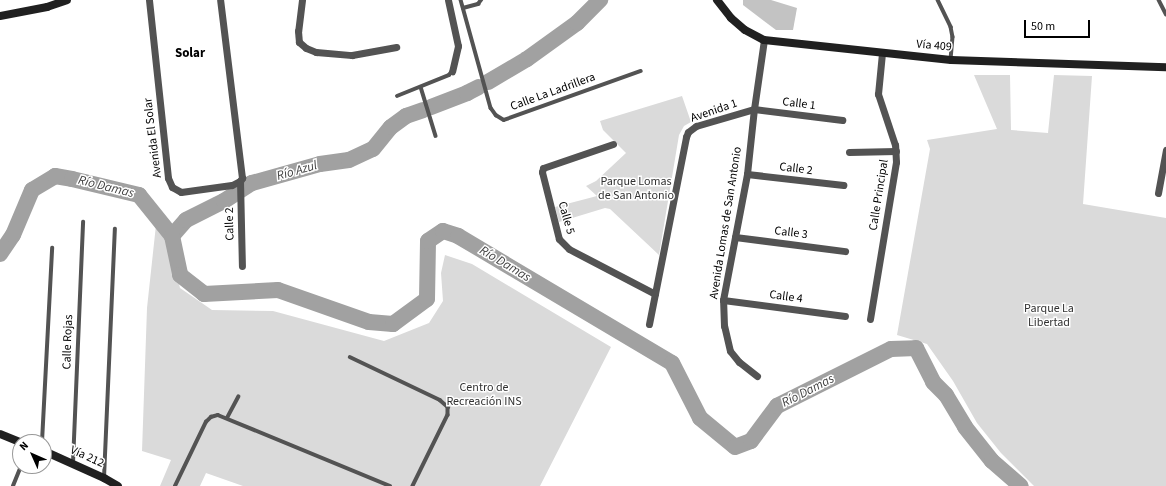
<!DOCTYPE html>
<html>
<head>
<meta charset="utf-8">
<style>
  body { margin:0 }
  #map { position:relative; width:1166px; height:486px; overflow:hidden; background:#fff; font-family:"Source Sans 3",sans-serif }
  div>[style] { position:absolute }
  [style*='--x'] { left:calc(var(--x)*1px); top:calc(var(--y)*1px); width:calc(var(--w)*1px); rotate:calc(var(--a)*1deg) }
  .green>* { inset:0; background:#dadada }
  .river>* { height:16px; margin:-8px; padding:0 8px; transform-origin:8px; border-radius:8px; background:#a1a1a1 }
  .building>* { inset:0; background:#c3c3c3 }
  .lane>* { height:3.5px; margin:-1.75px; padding:0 1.75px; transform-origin:1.75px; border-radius:1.75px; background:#535353 }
  .street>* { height:7px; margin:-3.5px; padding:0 3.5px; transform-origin:3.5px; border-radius:3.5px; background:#535353 }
  .secondary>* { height:8px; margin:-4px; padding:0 4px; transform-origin:4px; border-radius:4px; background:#202020 }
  span { translate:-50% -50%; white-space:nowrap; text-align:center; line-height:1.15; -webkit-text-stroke:3px #fff; paint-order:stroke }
  .street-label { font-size:12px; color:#000 }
  .park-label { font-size:12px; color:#313131 }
  .neighbourhood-label { font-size:13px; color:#000; font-weight:700 }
  .water-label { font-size:13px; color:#424242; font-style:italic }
  .north { position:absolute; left:12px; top:434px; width:40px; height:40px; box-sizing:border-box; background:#fff; border:1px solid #999; border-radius:50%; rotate:315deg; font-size:11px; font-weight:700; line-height:16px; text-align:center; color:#000 }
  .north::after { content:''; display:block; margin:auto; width:14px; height:18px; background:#000; clip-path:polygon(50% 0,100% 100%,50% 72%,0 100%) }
  .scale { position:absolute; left:1024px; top:20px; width:66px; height:18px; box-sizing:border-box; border:2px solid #000; border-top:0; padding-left:5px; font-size:12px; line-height:14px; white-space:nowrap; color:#000; -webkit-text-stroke:3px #fff; paint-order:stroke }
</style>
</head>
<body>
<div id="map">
  <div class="green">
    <div style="clip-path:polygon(974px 75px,1010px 75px,1011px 130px,1048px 133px,1054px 75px,1092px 76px,1083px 204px,1166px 218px,1166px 486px,1034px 486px,1001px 453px,977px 423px,953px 381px,927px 344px,897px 335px,930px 149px,927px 140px,997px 129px)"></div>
    <div style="clip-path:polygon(682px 96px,691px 122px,684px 126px,679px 135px,659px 255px,610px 209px,605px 208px,559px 222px,555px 207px,597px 196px,586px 186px,596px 181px,626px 153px,603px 130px,600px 121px)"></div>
    <div style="clip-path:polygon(156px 225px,167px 238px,180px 288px,212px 310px,273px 311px,384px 341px,429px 323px,443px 301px,441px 273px,445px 255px,472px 264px,611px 347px,540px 486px,243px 486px,206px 473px,200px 486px,160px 486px,171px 460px,142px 451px,147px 308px)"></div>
  </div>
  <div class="river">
    <div style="--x:488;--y:82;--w:45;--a:-30.5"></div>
    <div style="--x:527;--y:59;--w:62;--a:-35.8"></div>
    <div style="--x:577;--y:23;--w:33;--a:-45"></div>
    <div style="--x:431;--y:107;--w:39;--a:-21"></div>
    <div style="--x:467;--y:93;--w:13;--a:-27"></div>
    <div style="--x:172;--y:236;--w:21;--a:-49"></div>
    <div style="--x:186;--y:220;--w:42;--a:-26.6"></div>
    <div style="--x:224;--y:201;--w:33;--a:-33"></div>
    <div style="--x:252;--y:183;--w:71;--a:-15.6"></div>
    <div style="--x:320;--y:164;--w:29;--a:-8"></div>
    <div style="--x:349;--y:160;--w:26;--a:-25"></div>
    <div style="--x:373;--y:149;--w:28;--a:-51"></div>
    <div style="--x:391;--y:127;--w:19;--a:-36"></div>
    <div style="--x:406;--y:116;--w:18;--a:-19"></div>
    <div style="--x:0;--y:254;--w:23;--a:-56"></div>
    <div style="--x:13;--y:235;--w:49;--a:-67.1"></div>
    <div style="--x:32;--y:190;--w:27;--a:-31"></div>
    <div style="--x:55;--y:176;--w:17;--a:10"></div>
    <div style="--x:72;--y:179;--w:69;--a:13.4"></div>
    <div style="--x:139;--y:195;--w:53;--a:51.2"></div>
    <div style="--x:172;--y:236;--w:40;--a:78"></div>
    <div style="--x:180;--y:275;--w:31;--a:38"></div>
    <div style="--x:204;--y:294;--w:74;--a:-3.1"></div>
    <div style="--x:278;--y:290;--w:96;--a:19.4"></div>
    <div style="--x:369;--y:322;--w:24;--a:5"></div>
    <div style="--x:393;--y:324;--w:42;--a:-36.3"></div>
    <div style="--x:427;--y:299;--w:58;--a:-89"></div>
    <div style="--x:428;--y:241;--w:18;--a:-34"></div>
    <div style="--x:443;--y:231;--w:16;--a:18"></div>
    <div style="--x:458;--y:236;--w:249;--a:30.7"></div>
    <div style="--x:672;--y:363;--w:62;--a:63"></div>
    <div style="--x:700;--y:418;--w:45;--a:39.6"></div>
    <div style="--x:735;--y:447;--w:17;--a:-21"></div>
    <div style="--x:751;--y:441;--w:44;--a:-53.4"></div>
    <div style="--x:777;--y:406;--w:127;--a:-26.6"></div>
    <div style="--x:891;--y:349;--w:25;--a:-2"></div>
    <div style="--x:916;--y:348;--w:38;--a:63"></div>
    <div style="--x:933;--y:382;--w:18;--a:45"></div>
    <div style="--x:946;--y:395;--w:37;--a:59"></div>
    <div style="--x:965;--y:427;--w:43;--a:51.5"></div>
    <div style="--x:992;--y:461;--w:38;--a:41"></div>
  </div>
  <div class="building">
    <div style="clip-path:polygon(743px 0,771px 0,797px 8px,793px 30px,776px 30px,743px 5px)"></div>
  </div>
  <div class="lane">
    <div style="--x:461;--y:0;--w:112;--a:74.5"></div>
    <div style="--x:491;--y:108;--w:9;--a:54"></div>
    <div style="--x:496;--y:115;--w:9;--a:32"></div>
    <div style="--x:504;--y:120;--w:145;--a:-19.7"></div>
    <div style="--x:938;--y:0;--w:30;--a:64"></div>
    <div style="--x:951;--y:27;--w:10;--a:79"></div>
    <div style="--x:953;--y:37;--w:22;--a:95"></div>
    <div style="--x:1159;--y:0;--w:16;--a:63"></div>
    <div style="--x:463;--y:8;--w:16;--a:-15"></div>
    <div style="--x:478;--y:4;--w:5;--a:-53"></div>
    <div style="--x:421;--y:87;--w:51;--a:73"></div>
    <div style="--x:397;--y:96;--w:56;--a:-22"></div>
    <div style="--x:449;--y:75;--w:5;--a:-53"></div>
    <div style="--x:350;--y:357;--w:100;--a:25.5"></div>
    <div style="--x:440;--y:400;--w:11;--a:41"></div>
    <div style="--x:448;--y:407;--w:8;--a:90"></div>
    <div style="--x:448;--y:415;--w:79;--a:116.2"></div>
    <div style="--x:227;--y:418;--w:24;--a:-62"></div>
    <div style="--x:42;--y:442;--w:194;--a:-87"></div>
    <div style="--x:73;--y:463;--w:241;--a:-87.6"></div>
    <div style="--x:104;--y:478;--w:249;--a:-87.5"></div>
    <div style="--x:13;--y:486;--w:22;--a:-68"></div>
    <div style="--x:175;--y:486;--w:71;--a:-64.2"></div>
    <div style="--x:206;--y:422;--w:7;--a:-45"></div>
    <div style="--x:211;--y:417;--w:7;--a:-16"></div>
    <div style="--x:218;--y:415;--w:186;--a:22.4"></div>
  </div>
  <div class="street">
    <div style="--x:149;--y:0;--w:179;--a:83.9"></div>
    <div style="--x:168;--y:178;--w:10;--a:66"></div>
    <div style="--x:172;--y:187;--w:10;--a:29"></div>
    <div style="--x:181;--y:192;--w:51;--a:-7.8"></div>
    <div style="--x:232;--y:185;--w:9;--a:-27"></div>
    <div style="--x:240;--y:181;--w:4;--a:-56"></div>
    <div style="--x:242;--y:178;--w:179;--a:-97"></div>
    <div style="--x:302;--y:0;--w:31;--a:97"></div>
    <div style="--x:298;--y:31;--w:11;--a:85"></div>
    <div style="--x:299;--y:42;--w:9;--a:41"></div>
    <div style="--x:306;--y:48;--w:11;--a:22"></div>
    <div style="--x:316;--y:52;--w:36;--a:5"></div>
    <div style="--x:352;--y:55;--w:45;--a:-10.3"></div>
    <div style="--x:448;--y:0;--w:47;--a:77.7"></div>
    <div style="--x:458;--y:46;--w:26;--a:103"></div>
    <div style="--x:613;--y:144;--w:74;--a:161.1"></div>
    <div style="--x:543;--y:168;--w:4;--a:104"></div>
    <div style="--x:542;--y:172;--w:69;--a:75.8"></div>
    <div style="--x:559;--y:239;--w:14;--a:45"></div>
    <div style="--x:569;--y:249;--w:97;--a:27.6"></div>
    <div style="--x:849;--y:152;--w:47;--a:-1.2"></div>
    <div style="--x:747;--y:174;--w:97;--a:6.5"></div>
    <div style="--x:240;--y:181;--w:85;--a:88.7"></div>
    <div style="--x:1158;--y:193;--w:44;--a:-79.5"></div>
    <div style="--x:735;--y:237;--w:111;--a:7.3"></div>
    <div style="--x:723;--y:300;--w:123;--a:7.5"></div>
    <div style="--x:870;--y:319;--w:159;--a:-80.6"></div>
    <div style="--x:896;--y:162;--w:17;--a:-93"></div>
    <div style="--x:895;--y:145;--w:54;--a:-108.4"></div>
    <div style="--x:878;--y:94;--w:41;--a:-84.4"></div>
    <div style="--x:649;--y:324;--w:191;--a:-78.8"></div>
    <div style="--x:686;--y:137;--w:5;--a:-68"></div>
    <div style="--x:688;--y:132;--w:10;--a:-37"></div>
    <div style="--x:696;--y:126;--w:60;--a:-16.3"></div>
    <div style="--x:754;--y:109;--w:70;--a:-81.8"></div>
    <div style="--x:757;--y:376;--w:23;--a:-142"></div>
    <div style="--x:739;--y:362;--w:14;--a:-129"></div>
    <div style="--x:730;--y:351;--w:26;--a:-103"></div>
    <div style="--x:724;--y:326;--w:26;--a:-92"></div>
    <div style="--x:723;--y:300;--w:128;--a:-79.2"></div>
    <div style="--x:747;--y:174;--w:65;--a:-83.9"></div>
    <div style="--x:754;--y:109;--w:89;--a:7.1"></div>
  </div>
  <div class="secondary">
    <div style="--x:717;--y:0;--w:23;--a:52"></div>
    <div style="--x:731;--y:18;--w:18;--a:41"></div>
    <div style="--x:745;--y:30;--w:21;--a:28"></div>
    <div style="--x:764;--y:40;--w:188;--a:6.1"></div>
    <div style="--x:951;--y:60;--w:215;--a:1.9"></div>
    <div style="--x:0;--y:16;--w:48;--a:-10.8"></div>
    <div style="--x:47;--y:7;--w:21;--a:-19"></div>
    <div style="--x:0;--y:434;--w:22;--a:22"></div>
    <div style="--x:44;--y:451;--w:66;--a:24.2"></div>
    <div style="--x:104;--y:478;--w:16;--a:30"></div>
  </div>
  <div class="street-label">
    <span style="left:934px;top:46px;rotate:5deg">Vía 409</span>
    <span style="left:553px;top:92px;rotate:-20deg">Calle La Ladrillera</span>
    <span style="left:799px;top:104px;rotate:7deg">Calle 1</span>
    <span style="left:714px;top:111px;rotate:-19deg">Avenida 1</span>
    <span style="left:153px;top:138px;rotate:-97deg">Avenida El Solar</span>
    <span style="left:796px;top:169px;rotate:7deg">Calle 2</span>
    <span style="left:879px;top:195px;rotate:-81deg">Calle Principal</span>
    <span style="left:566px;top:218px;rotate:74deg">Calle 5</span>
    <span style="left:726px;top:223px;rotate:-81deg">Avenida Lomas de San Antonio</span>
    <span style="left:230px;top:224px;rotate:-91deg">Calle 2</span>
    <span style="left:791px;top:233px;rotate:7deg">Calle 3</span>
    <span style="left:786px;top:297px;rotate:8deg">Calle 4</span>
    <span style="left:68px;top:342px;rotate:-88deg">Calle Rojas</span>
    <span style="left:87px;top:457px;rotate:24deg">Vía 212</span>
  </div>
  <div class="park-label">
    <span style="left:636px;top:189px">Parque Lomas<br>de San Antonio</span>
    <span style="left:1049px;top:316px">Parque La<br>Libertad</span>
    <span style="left:484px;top:395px">Centro de<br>Recreación INS</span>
  </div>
  <div class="neighbourhood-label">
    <span style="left:190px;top:53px">Solar</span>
  </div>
  <div class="water-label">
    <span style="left:297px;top:171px;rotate:-16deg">Río Azul</span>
    <span style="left:106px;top:187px;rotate:14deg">Río Damas</span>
    <span style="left:505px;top:264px;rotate:31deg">Río Damas</span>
    <span style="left:808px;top:391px;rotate:-27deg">Río Damas</span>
  </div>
  <div class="north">N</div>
  <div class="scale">50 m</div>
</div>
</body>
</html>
